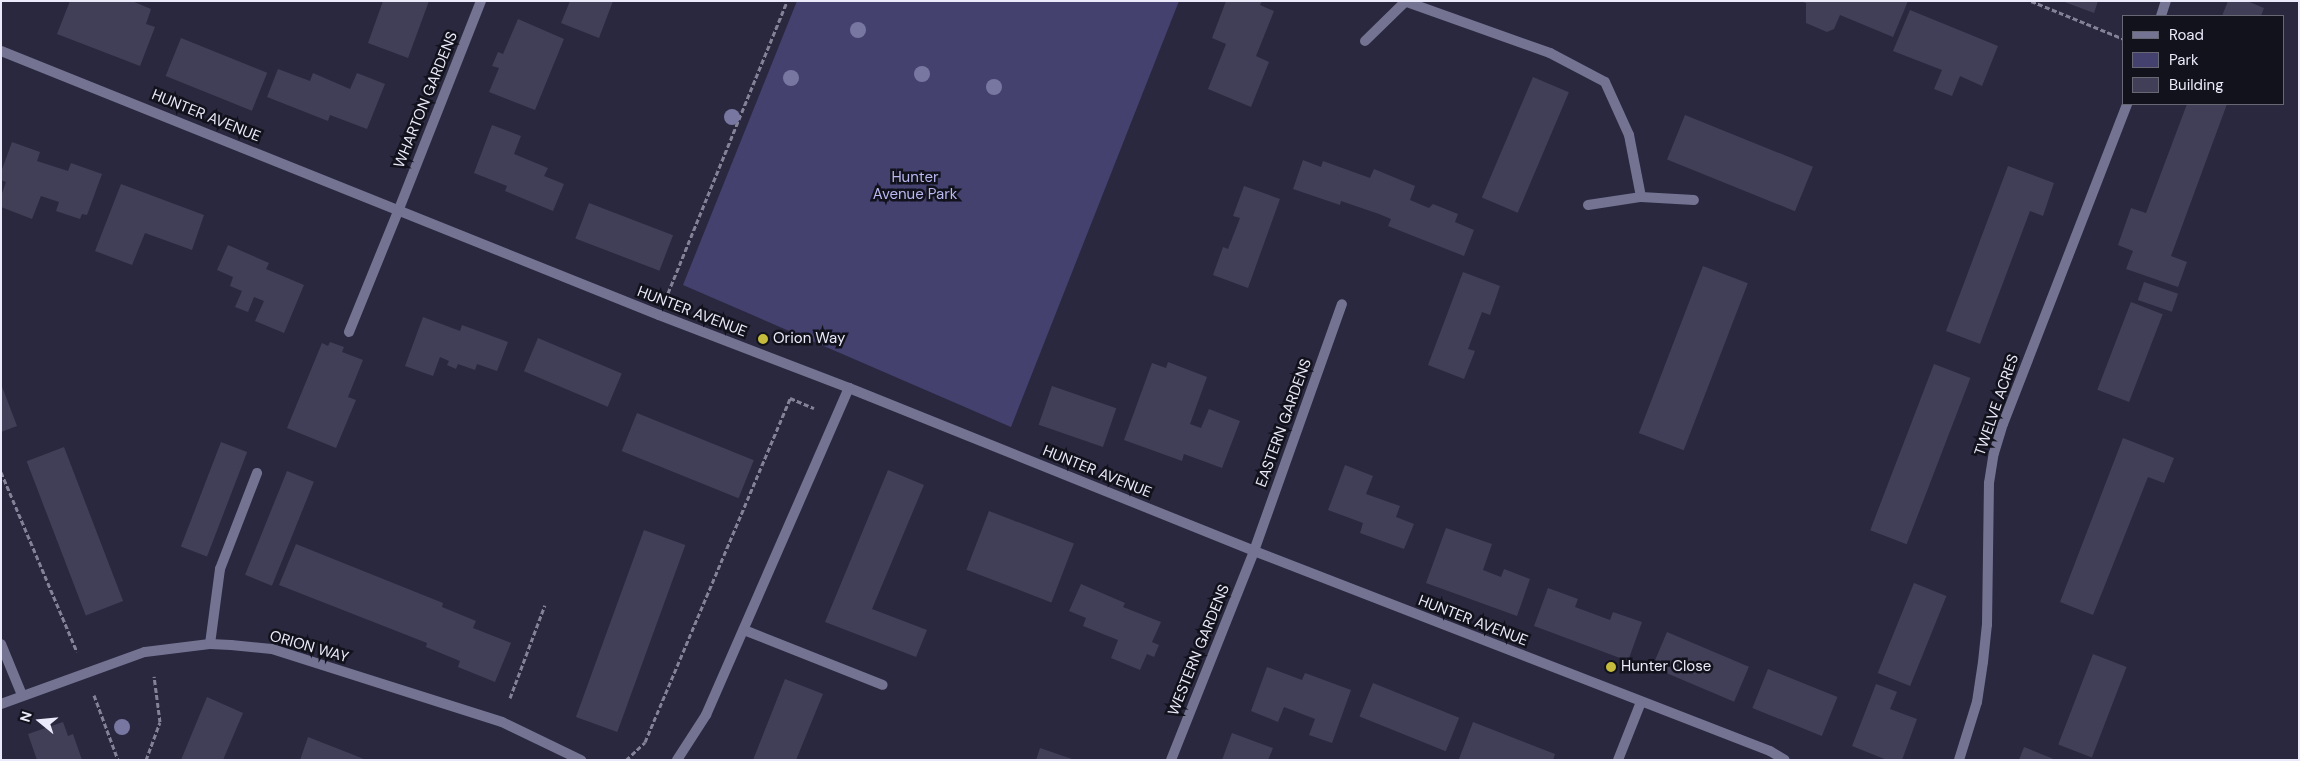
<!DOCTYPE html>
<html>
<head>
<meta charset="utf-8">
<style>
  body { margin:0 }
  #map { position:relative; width:2300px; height:761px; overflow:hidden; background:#29283f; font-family:"DM Sans",sans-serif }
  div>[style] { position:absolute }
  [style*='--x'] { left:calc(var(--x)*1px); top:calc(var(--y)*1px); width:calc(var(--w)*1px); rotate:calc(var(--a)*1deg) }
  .green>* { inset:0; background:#44416f }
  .building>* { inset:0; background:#403f57; transform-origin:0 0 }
  .path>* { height:3px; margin-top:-1.5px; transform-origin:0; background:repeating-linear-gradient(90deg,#838296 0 5px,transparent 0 7.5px) }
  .lane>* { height:10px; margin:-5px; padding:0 5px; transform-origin:5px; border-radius:5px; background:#747392 }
  .street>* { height:10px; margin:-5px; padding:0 5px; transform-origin:5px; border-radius:5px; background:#747392 }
  .trees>* { width:16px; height:16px; margin:-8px; border-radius:50%; background:#7877a1 }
  .dots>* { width:14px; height:14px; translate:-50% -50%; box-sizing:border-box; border:2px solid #12121c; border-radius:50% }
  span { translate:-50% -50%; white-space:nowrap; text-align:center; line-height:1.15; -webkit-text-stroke:5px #12121c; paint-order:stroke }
  .street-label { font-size:15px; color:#eaeafa }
  .park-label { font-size:15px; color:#b9b8f1 }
  .poi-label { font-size:15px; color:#eaeafa }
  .left { translate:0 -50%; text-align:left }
  .frame { position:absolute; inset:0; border:2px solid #eaeafa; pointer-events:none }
  .legend { position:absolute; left:2122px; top:15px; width:162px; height:90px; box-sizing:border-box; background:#12121c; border:1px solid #686875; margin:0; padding:6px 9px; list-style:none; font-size:15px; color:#eaeafa }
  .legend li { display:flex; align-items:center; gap:10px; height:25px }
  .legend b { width:25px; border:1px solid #686875 }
  .north { position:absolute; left:15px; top:696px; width:50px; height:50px; -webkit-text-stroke:4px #12121c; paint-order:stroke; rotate:287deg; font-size:14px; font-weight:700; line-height:20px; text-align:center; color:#eaeafa }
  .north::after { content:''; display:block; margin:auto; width:18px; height:22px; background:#eaeafa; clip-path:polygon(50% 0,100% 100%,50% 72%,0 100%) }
</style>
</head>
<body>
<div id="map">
  <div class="green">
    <div style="clip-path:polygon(797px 1px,1179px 1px,1011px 427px,683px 285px)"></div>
  </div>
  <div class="building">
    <div style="clip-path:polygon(70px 1px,132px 1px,151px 9px,146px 24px,155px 27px,140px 66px,57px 34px)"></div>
    <div style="clip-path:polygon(383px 1px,429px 1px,408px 58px,368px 43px)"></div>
    <div style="clip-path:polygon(570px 1px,613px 1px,599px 38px,561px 23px)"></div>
    <div style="clip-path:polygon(1226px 1px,1262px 1px,1260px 5px,1274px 11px,1256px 56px,1269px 62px,1251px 107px,1208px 89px,1226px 44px,1212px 38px)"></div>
    <div style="clip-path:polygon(1800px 1px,1908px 1px,1893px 37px,1840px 15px,1834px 29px,1827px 32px,1806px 23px,1806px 3px)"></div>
    <div style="clip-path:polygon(2062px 1px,2098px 1px,2094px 13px)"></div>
    <div style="clip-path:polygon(2228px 1px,2247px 1px,2264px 8px,2261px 16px,2222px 16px)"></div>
    <div style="clip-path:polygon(1910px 10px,1998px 46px,1982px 86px,1960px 76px,1952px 96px,1934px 89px,1942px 70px,1893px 51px)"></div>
    <div style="clip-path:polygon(518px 19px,564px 39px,535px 110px,489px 92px,499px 68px,492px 66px,498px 52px,503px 54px)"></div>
    <div style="left:181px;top:38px;width:93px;height:41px;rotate:22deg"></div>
    <div style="clip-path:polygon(278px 69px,310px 81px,313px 73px,350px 89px,357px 73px,385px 84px,367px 129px,330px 115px,328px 121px,267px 97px)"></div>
    <div style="left:1533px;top:77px;width:39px;height:131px;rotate:23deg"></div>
    <div style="clip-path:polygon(2187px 104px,2227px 104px,2171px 256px,2187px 262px,2178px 287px,2126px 269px,2133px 251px,2118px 245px,2131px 208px,2146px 213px)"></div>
    <div style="left:1685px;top:115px;width:138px;height:48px;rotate:22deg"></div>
    <div style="clip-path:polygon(492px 125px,521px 136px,514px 154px,548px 168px,544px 176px,564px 184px,553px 211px,505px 191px,507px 186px,474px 173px)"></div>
    <div style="clip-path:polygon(12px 142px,40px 152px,37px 161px,68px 171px,71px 163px,102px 174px,87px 215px,82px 214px,80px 219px,56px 211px,59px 202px,41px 196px,32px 219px,1px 207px,1px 196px,6px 182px,1px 180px,1px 172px)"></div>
    <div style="clip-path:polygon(1303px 160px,1321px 167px,1323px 161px,1370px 178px,1374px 169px,1415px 186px,1410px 200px,1429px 208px,1433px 204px,1458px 214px,1455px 222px,1474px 230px,1464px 256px,1388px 226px,1391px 219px,1379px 214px,1341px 201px,1340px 205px,1293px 189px)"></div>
    <div style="clip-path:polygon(2008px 166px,2054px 183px,2043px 216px,2030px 211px,1980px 344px,1946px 331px)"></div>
    <div style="clip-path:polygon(121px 184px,204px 215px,192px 250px,145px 233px,132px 265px,95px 251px)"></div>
    <div style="clip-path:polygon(1244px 186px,1280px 199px,1248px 288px,1213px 275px,1223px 247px,1228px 249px,1235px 231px,1240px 218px,1233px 216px)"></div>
    <div style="left:589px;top:203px;width:90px;height:38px;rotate:21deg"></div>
    <div style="clip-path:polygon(228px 245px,269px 263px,266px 269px,304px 285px,284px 333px,255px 321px,264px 301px,254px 297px,248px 312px,235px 307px,242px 291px,230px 286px,233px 277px,217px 270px)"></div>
    <div style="left:1703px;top:266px;width:48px;height:179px;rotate:21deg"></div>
    <div style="clip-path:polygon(1463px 272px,1500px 286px,1490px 315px,1482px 312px,1468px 349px,1475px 351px,1464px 379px,1428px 365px)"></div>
    <div style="left:2144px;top:282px;width:36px;height:19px;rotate:19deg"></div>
    <div style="left:2131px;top:302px;width:34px;height:94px;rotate:21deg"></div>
    <div style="clip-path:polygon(423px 317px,460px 331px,462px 325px,508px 342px,497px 371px,477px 364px,475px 370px,458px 364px,456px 369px,447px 365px,449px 361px,440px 357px,433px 376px,405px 366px)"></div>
    <div style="left:538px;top:338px;width:91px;height:36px;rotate:23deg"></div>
    <div style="clip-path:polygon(330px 342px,344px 347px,342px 352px,363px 360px,348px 397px,356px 400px,336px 448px,287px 428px,322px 343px,328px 346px)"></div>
    <div style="clip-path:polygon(1168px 362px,1207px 377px,1190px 424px,1201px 428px,1209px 409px,1240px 421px,1222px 468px,1184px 454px,1182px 461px,1124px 440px,1152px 363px,1166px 368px)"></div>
    <div style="left:1934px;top:364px;width:39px;height:178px;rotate:21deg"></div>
    <div style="clip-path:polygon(1px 384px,17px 426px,1px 432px)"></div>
    <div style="left:1052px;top:386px;width:68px;height:41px;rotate:19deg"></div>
    <div style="left:637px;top:413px;width:126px;height:41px;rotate:22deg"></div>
    <div style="clip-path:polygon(2123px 438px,2174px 458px,2164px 483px,2148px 477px,2093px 615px,2060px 602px)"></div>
    <div style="left:221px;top:442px;width:28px;height:112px;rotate:21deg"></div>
    <div style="left:64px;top:447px;width:165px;height:40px;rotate:69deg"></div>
    <div style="clip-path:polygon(1345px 465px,1373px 476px,1366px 494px,1400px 506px,1396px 517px,1414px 524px,1404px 549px,1360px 533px,1363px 523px,1328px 510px)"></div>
    <div style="clip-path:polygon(888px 470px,924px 485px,872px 609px,927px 630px,916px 657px,825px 622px)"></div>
    <div style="left:287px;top:471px;width:29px;height:112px;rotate:22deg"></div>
    <div style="left:989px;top:511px;width:91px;height:63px;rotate:21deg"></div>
    <div style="clip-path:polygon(1446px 528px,1492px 544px,1483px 570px,1501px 577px,1504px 569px,1530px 579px,1517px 616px,1426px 583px)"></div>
    <div style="left:644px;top:530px;width:44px;height:199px;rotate:20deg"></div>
    <div style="clip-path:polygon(296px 544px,443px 603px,442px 607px,476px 621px,473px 628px,511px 643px,495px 682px,458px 667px,460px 661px,426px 647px,427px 643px,279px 585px)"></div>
    <div style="left:1914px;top:583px;width:35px;height:97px;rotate:22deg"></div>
    <div style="clip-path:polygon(1081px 584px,1125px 603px,1123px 607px,1161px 622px,1152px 642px,1159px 645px,1154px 657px,1147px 654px,1140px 670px,1111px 658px,1118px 640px,1083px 626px,1086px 618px,1069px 611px)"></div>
    <div style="clip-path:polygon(1548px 588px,1578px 599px,1575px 607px,1610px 620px,1613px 612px,1642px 622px,1628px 661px,1534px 626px)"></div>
    <div style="left:1667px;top:632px;width:89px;height:38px;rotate:23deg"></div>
    <div style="left:2093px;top:654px;width:36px;height:97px;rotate:21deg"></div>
    <div style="clip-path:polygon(1267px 667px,1302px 680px,1305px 673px,1351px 690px,1332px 743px,1309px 735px,1315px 719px,1284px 707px,1278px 722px,1251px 711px)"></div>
    <div style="left:1768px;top:669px;width:75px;height:42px;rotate:22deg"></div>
    <div style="clip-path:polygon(785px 679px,823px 694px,796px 760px,753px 760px)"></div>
    <div style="left:1373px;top:683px;width:93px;height:36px;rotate:22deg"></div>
    <div style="clip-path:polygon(1876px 684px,1897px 692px,1890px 709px,1917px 719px,1902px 760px,1887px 760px,1852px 746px)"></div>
    <div style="clip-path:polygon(207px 697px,243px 713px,223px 760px,181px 760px)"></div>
    <div style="clip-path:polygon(63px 722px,68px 736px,73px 734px,82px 760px,37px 760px,28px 734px)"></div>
    <div style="clip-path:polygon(1473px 722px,1555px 754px,1553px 760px,1459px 759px)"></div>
    <div style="clip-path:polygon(1232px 733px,1273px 748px,1268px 760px,1222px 760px)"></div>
    <div style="clip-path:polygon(308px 737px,354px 755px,366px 760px,300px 760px)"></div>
    <div style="clip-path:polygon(2024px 747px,2056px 760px,2019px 760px)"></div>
    <div style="clip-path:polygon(1040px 748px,1072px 759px,1072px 760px,1036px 760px)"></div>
  </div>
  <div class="path">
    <div style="--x:2031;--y:1;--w:100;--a:22.2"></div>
    <div style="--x:668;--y:293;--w:315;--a:-67.8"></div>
    <div style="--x:1;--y:472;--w:195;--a:67.1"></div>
    <div style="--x:94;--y:695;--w:69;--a:69.7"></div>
    <div style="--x:510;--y:698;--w:99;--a:-69.4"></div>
    <div style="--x:146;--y:760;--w:40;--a:-69.8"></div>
    <div style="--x:160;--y:722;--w:46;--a:-97.4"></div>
    <div style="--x:626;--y:760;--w:26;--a:-43"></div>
    <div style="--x:645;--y:742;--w:373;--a:-67.1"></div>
    <div style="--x:790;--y:398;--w:26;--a:23"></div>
  </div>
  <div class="lane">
    <div style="--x:349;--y:332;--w:133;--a:-67.9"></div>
    <div style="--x:744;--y:630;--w:149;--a:21.6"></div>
    <div style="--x:210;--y:644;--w:76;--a:-82.4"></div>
    <div style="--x:220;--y:569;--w:103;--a:-68.9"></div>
  </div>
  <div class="street">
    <div style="--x:1404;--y:1;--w:155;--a:19.6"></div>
    <div style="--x:1550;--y:53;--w:62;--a:27.8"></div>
    <div style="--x:1605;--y:82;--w:58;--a:65.6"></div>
    <div style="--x:1629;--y:135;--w:63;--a:79"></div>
    <div style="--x:2161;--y:16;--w:16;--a:-72"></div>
    <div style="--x:1365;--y:41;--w:56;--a:-44.3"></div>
    <div style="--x:1;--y:51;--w:709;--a:21.86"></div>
    <div style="--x:659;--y:315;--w:204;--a:21"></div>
    <div style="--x:849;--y:388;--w:437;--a:21.9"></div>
    <div style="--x:1254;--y:551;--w:553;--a:21.19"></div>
    <div style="--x:1770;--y:751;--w:17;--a:31"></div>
    <div style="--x:1588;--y:205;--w:54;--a:-8.6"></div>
    <div style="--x:1641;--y:197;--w:53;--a:3.2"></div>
    <div style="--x:399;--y:209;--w:224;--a:-68.5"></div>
    <div style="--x:1;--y:644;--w:55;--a:67.6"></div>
    <div style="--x:1;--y:704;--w:153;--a:-19.9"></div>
    <div style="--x:145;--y:652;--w:65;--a:-7"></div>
    <div style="--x:210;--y:644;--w:21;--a:3"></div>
    <div style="--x:231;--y:645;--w:41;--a:5.6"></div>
    <div style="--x:272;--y:649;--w:241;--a:17.6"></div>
    <div style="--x:502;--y:722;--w:88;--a:25.7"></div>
    <div style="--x:677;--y:760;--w:54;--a:-57.2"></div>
    <div style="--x:706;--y:715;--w:357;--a:-66.4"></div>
    <div style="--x:1171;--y:760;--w:225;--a:-68.3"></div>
    <div style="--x:1254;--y:551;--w:262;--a:-70.4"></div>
    <div style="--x:1618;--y:760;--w:62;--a:-68.4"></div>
    <div style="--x:1959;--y:760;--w:61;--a:-72.8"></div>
    <div style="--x:1977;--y:702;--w:40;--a:-81.5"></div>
    <div style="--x:1983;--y:662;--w:37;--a:-84"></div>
    <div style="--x:1987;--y:625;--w:142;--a:-89.2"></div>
    <div style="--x:1989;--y:483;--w:30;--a:-81"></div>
    <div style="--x:1994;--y:453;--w:30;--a:-73"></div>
    <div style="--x:2003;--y:424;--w:343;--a:-68.8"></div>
  </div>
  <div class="trees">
    <div style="left:858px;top:30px"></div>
    <div style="left:922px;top:74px"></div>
    <div style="left:791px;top:78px"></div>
    <div style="left:994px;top:87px"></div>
    <div style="left:732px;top:117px"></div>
    <div style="left:122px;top:727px"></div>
  </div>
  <div class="dots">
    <div style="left:763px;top:339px;background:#c5bc3d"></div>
    <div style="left:1611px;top:667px;background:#c5bc3d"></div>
  </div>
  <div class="street-label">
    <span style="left:426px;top:100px;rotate:-68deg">WHARTON GARDENS</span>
    <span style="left:206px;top:116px;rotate:22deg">HUNTER AVENUE</span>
    <span style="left:692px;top:312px;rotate:21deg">HUNTER AVENUE</span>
    <span style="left:1997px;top:405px;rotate:-71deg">TWELVE ACRES</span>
    <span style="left:1284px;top:423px;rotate:-70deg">EASTERN GARDENS</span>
    <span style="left:1097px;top:472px;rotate:22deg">HUNTER AVENUE</span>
    <span style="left:1473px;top:621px;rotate:21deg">HUNTER AVENUE</span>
    <span style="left:309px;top:647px;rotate:16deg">ORION WAY</span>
    <span style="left:1199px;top:650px;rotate:-68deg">WESTERN GARDENS</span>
  </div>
  <div class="park-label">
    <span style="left:915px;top:186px">Hunter<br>Avenue Park</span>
  </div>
  <div class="poi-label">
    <span class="left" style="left:773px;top:339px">Orion Way</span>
    <span class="left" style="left:1621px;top:667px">Hunter Close</span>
  </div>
  <div class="frame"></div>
  <ul class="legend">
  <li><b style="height:6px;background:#747392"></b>Road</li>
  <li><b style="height:14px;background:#44416f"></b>Park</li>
  <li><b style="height:14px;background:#403f57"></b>Building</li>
  </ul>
  <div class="north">N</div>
</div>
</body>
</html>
